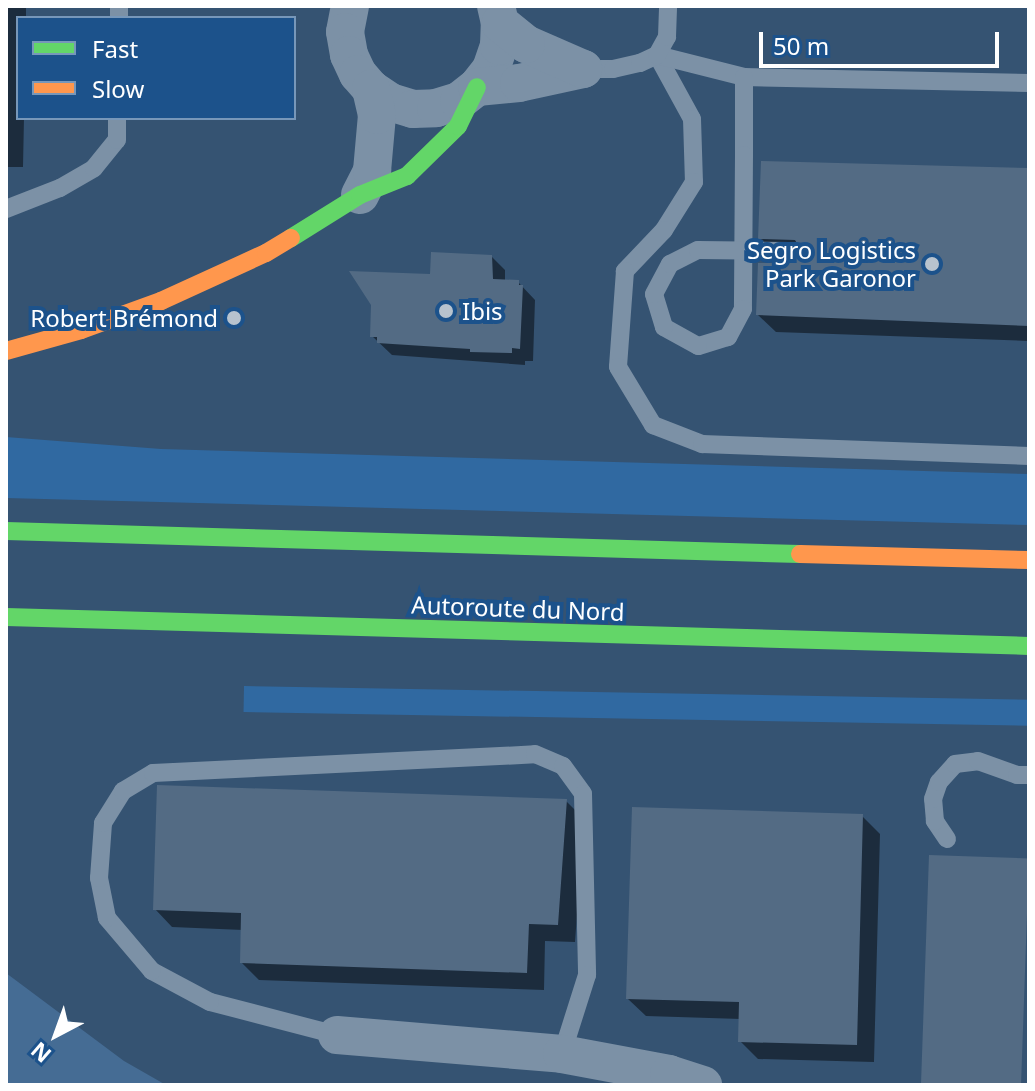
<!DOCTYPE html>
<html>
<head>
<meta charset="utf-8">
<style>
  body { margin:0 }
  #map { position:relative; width:1035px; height:1091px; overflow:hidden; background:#355372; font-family:"Noto Sans",sans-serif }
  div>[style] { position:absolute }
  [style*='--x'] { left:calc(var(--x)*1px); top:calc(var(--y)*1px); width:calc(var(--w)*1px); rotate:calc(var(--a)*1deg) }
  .green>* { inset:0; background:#3069a1; transform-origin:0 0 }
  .water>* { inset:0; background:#456c94 }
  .shadow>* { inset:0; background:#0007 }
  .building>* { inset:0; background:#536b84; transform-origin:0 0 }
  .lane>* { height:18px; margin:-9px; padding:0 9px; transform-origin:9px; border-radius:9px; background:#7c91a6 }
  .street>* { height:38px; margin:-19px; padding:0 19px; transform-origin:19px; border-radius:19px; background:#7c91a6 }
  .fast>* { height:18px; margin:-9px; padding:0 9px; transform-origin:9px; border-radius:9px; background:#63d668 }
  .slow>* { height:18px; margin:-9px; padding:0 9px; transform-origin:9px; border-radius:9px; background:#ff974d }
  .dots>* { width:22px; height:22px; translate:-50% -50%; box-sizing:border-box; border:4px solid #1c528b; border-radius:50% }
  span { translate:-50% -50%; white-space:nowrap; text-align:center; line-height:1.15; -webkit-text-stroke:8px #1c528b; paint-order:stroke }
  .poi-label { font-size:24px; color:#fff }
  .right { translate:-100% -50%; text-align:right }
  .left { translate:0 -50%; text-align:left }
  .street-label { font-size:24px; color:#fff }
  .frame { position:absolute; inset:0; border:8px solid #fff; pointer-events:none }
  .legend { position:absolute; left:16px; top:16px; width:280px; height:104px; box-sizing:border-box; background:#1c528b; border:2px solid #7797b9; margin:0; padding:10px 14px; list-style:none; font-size:24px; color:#fff }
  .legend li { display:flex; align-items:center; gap:16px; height:40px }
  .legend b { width:40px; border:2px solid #7797b9 }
  .north { position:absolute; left:16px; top:995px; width:80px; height:80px; -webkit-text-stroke:6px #1c528b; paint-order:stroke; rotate:221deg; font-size:22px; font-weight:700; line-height:32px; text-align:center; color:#fff }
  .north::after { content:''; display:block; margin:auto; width:28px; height:36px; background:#fff; clip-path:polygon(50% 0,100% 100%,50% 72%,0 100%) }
  .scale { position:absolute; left:759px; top:32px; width:240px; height:36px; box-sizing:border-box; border:4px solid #fff; border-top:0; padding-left:10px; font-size:24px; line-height:28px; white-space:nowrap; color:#fff; -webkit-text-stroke:6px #1c528b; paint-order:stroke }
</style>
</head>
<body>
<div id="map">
  <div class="green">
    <div style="clip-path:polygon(6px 437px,161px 449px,1029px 474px,1029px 525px,6px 498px)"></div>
    <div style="left:244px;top:686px;width:785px;height:26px;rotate:1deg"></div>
  </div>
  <div class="water">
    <div style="clip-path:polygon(6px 973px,124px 1061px,166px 1085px,6px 1085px)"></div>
  </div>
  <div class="shadow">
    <div style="clip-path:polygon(6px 6px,26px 6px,26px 18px,18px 18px,18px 118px,24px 118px,23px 167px,6px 167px)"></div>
    <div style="clip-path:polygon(1029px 171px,1029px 341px,776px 332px,758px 315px,800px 257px,778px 256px,760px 238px)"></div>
    <div style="clip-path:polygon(492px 257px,505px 270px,505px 282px,518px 282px,535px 300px,533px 361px,525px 361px,525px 365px,392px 355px,372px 336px,432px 276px)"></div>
    <div style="clip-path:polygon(566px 801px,584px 819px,575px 942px,545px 941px,544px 990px,259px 980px,242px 963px,243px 930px,172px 927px,155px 909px)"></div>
    <div style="clip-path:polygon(862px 816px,880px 834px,874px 1062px,758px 1059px,740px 1041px,741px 1019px,646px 1016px,628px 999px)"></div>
  </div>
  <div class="building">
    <div style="clip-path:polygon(761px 161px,1029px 168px,1029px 326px,756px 315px,758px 263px,791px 263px,802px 252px,795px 240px,758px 239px)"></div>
    <div style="clip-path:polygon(431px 252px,492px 255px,493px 279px,519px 280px,519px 285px,523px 285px,520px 349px,512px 348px,512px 353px,470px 352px,470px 349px,377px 343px,377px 337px,370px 337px,371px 305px,349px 271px,430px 274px)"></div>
    <div style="clip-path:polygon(157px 785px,567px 799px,558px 925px,529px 924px,527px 973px,240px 963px,241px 913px,153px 910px)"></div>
    <div style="clip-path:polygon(632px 807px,863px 814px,857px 1045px,738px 1042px,739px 1002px,626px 999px)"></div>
    <div style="left:929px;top:855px;width:100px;height:230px;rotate:2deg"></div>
  </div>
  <div class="lane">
    <div style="--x:119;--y:18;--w:12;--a:-90"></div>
    <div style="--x:657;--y:55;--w:73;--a:61.3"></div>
    <div style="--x:692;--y:119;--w:63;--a:88.2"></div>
    <div style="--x:694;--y:182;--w:57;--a:122"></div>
    <div style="--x:664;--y:230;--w:57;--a:133.6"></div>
    <div style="--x:625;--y:271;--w:96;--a:94.2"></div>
    <div style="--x:618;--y:367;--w:68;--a:58.9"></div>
    <div style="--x:653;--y:425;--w:53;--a:21.2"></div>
    <div style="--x:702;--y:444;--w:327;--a:2.1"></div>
    <div style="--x:657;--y:55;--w:90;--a:14.2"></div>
    <div style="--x:744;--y:77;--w:285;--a:1.2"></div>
    <div style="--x:583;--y:69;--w:30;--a:0"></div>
    <div style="--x:613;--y:69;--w:28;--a:-13"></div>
    <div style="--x:640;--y:63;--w:19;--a:-25"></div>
    <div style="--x:657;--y:55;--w:21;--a:-61"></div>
    <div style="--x:667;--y:37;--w:31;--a:-88"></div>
    <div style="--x:744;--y:77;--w:78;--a:90"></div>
    <div style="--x:744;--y:155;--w:154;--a:90.4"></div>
    <div style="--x:743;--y:309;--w:32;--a:118"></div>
    <div style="--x:728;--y:337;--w:31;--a:163"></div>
    <div style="--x:698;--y:346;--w:39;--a:-151"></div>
    <div style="--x:664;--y:327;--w:34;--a:-107"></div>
    <div style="--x:654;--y:294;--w:34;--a:-62"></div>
    <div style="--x:670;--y:264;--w:31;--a:-27"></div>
    <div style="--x:698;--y:250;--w:92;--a:0.6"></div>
    <div style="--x:6;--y:209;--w:58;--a:-21.3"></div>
    <div style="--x:60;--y:188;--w:39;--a:-30"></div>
    <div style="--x:94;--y:168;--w:36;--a:-51"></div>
    <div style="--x:117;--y:140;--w:22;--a:-90"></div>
    <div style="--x:947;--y:839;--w:22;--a:-124"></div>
    <div style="--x:935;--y:821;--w:22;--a:-95"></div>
    <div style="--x:933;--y:799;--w:18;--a:-71"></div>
    <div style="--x:939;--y:782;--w:24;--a:-48"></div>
    <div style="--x:955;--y:764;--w:23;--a:-7"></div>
    <div style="--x:978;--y:761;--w:41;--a:19.7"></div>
    <div style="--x:1017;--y:775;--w:12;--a:0"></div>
    <div style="--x:337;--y:1035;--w:131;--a:-165.4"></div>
    <div style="--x:210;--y:1002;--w:66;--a:-151.9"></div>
    <div style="--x:152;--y:971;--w:70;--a:-130.3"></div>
    <div style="--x:107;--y:918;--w:41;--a:-101.3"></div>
    <div style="--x:99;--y:878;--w:55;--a:-85.8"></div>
    <div style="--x:103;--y:823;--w:38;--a:-58"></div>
    <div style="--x:123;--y:791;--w:35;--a:-31"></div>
    <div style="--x:153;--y:773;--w:382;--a:-2.8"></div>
    <div style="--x:535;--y:754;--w:30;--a:23"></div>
    <div style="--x:563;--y:766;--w:34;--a:54"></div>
    <div style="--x:583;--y:794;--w:181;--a:88.7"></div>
    <div style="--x:587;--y:975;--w:83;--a:107.6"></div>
  </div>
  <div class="street">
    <div style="--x:350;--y:6;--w:26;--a:101"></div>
    <div style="--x:345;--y:32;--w:23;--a:80"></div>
    <div style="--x:349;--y:55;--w:21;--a:65"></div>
    <div style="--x:358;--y:74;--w:20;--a:49"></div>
    <div style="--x:371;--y:89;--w:23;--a:34"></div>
    <div style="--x:390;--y:102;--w:24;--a:17"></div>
    <div style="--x:413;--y:109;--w:23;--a:-2"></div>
    <div style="--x:436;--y:108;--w:24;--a:-17"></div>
    <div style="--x:459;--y:101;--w:23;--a:-38"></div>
    <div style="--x:477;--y:87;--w:23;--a:-52"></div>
    <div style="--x:491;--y:69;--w:24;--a:-71"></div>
    <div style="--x:499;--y:46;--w:23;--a:-88"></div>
    <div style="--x:500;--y:23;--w:17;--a:-103"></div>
    <div style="--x:477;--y:87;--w:42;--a:-5.4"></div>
    <div style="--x:519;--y:83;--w:66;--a:-12.3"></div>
    <div style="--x:583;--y:69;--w:62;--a:-156.3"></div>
    <div style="--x:526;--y:44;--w:33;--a:-141"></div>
    <div style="--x:360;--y:195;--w:27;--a:-63"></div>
    <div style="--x:372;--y:171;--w:56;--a:-84.9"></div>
    <div style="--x:377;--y:115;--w:27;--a:-103"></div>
    <div style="--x:337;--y:1035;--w:226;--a:4.8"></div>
    <div style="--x:562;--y:1054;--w:109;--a:10.6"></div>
    <div style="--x:669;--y:1074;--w:36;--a:18"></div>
  </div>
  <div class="fast">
    <div style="--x:291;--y:238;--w:81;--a:-31.9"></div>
    <div style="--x:360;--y:195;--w:51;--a:-22"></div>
    <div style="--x:407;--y:176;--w:71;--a:-44.4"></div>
    <div style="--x:458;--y:126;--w:43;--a:-64"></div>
    <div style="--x:6;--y:531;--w:794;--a:1.66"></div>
    <div style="--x:6;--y:617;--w:1023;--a:1.62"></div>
  </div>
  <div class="slow">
    <div style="--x:6;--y:351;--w:78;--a:-15.6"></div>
    <div style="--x:81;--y:330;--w:85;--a:-19.9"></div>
    <div style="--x:161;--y:301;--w:115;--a:-24.6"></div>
    <div style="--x:266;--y:253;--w:29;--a:-31"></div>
    <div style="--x:800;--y:554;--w:229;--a:1.5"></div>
  </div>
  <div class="dots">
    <div style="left:932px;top:264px;background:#b8c3ce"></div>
    <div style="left:446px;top:311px;background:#b8c3ce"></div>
    <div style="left:234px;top:318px;background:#b8c3ce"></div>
  </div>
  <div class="poi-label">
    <span class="right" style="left:916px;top:264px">Segro Logistics<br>Park Garonor</span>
    <span class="left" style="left:462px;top:311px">Ibis</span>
    <span class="right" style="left:218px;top:318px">Robert Brémond</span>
  </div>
  <div class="street-label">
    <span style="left:518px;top:608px;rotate:2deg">Autoroute du Nord</span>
  </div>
  <div class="frame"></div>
  <ul class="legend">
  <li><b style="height:10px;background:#63d668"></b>Fast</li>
  <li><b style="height:10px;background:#ff974d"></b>Slow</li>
  </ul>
  <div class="north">N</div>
  <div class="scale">50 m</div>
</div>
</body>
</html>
